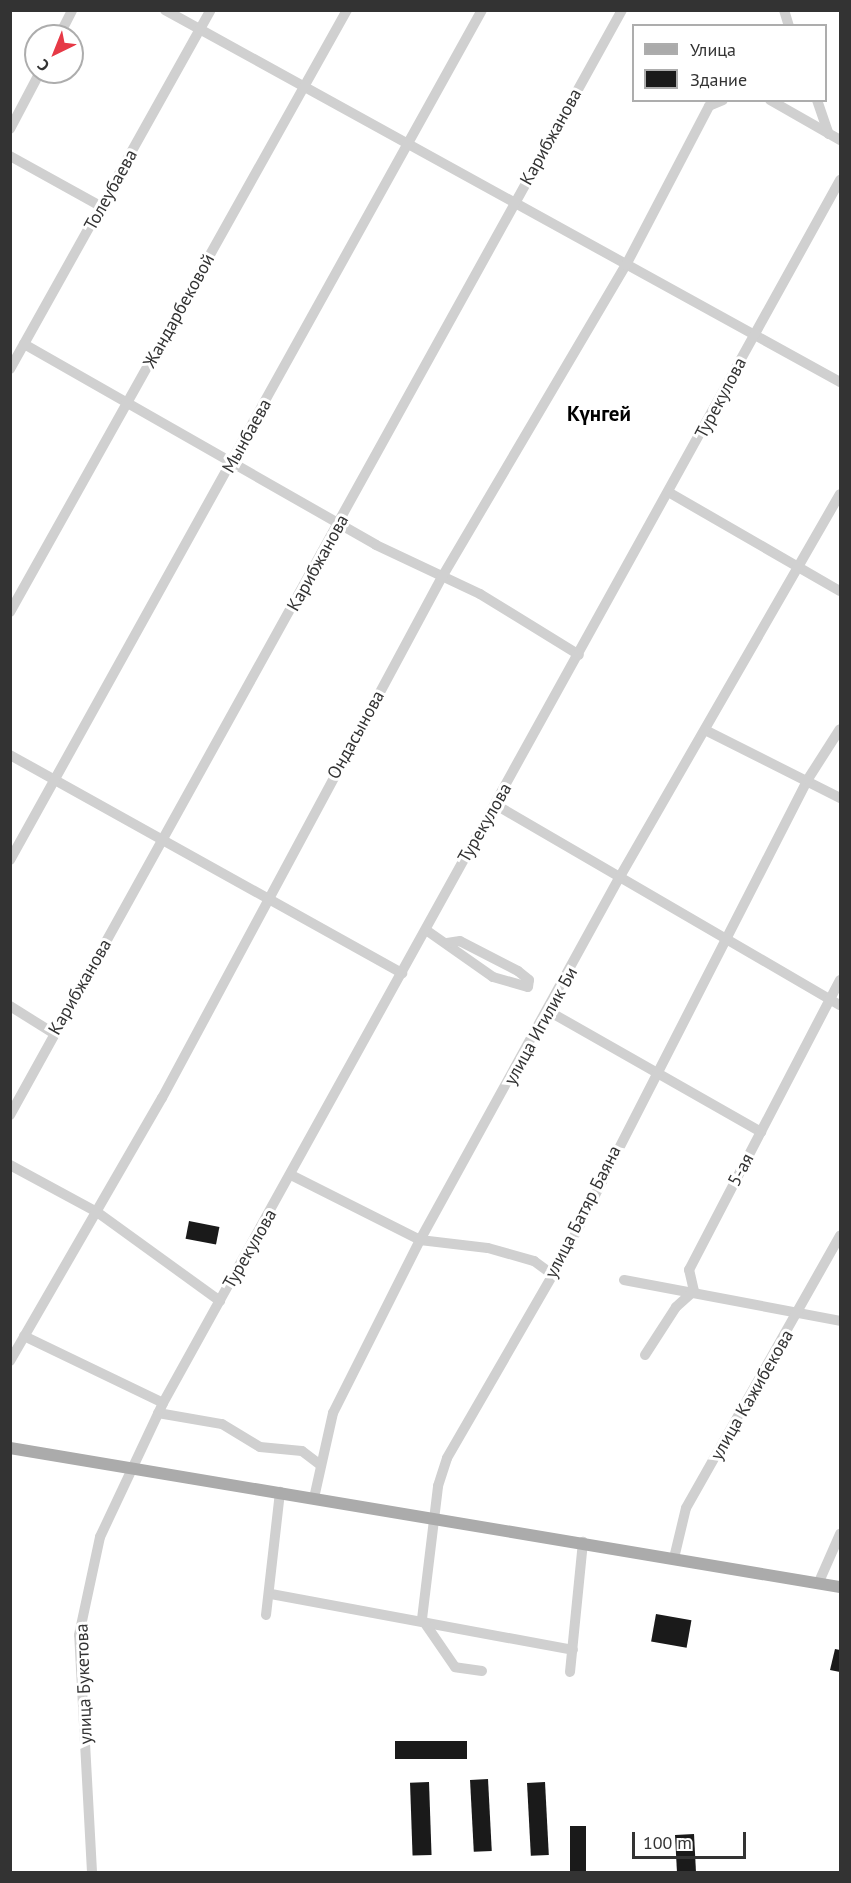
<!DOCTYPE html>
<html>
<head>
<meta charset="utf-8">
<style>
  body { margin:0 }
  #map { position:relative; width:851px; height:1883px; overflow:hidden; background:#fff; font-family:"PT Sans",sans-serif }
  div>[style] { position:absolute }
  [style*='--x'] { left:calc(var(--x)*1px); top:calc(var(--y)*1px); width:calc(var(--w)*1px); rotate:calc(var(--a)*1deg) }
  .building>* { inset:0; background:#1a1a1a; transform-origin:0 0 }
  .minor>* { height:10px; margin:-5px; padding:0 5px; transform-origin:5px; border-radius:5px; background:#d0d0d0 }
  .major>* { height:12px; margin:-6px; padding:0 6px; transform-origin:6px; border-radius:6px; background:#ababab }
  span { translate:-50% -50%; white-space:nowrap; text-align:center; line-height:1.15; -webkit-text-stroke:6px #fff; paint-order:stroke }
  .street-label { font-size:18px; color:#333 }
  .quarter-label { font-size:21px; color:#000; font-weight:700 }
  .frame { position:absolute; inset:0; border:12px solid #333; pointer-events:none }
  .legend { position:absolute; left:632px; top:24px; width:195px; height:78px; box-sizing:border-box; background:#fff; border:2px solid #adadad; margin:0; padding:8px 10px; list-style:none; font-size:18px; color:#333 }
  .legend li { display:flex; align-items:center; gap:12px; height:30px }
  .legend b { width:30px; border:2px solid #adadad }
  .north { position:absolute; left:24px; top:24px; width:60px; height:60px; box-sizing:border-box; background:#fff; border:2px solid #adadad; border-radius:50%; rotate:223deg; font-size:16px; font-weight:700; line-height:24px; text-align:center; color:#333 }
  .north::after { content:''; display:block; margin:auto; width:21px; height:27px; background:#e63946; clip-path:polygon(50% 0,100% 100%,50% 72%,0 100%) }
  .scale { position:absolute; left:632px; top:1832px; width:114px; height:27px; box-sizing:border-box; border:3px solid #333; border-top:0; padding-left:8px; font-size:18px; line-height:21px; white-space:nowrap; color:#333; -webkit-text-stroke:4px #fff; paint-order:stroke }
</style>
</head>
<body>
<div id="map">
  <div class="building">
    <div style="left:189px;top:1221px;width:31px;height:18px;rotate:11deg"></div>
    <div style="left:656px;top:1614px;width:36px;height:28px;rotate:10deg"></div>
    <div style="clip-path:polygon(835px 1649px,840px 1650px,840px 1672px,830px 1670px)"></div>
    <div style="left:467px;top:1741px;width:18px;height:72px;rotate:90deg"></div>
    <div style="left:488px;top:1779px;width:72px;height:18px;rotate:87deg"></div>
    <div style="left:429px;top:1782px;width:73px;height:19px;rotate:88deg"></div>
    <div style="left:545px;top:1782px;width:73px;height:18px;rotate:87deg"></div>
    <div style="left:570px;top:1826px;width:16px;height:46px"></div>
    <div style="left:694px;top:1834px;width:38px;height:19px;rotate:87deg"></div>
  </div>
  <div class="minor">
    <div style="--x:165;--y:10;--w:771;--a:28.86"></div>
    <div style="--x:784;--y:10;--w:17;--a:73"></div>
    <div style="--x:59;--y:36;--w:29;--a:-63"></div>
    <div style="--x:770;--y:100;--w:81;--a:29.7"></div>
    <div style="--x:817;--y:100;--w:36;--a:71"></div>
    <div style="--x:10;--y:129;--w:64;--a:-62.2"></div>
    <div style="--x:10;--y:156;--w:105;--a:29"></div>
    <div style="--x:24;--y:344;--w:405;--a:29.7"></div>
    <div style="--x:376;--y:545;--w:115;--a:25.2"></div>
    <div style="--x:480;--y:594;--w:116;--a:31.6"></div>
    <div style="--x:10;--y:369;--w:411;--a:-60.8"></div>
    <div style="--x:670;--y:493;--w:196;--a:30"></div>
    <div style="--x:10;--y:612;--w:690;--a:-60.76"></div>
    <div style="--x:707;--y:731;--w:149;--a:26.7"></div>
    <div style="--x:10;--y:755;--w:449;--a:29.1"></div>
    <div style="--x:496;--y:805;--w:398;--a:30.2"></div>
    <div style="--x:10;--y:860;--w:972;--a:-60.96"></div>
    <div style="--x:426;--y:930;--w:82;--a:35"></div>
    <div style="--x:493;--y:977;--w:36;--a:16"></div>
    <div style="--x:528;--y:987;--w:7;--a:-82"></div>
    <div style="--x:529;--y:980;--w:14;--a:-141"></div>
    <div style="--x:518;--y:971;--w:65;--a:-152.7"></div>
    <div style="--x:460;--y:941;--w:13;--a:171"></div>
    <div style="--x:10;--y:1006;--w:51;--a:32.1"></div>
    <div style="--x:550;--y:1012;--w:243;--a:29.6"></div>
    <div style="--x:10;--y:1115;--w:1263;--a:-61.02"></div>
    <div style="--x:10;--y:1165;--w:99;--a:28.4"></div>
    <div style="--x:97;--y:1212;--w:152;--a:35.9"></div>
    <div style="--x:291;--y:1175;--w:144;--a:26.7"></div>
    <div style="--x:420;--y:1240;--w:68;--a:6.7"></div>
    <div style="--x:488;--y:1248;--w:48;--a:15.8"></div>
    <div style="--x:534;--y:1261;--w:22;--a:36"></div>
    <div style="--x:624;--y:1280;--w:220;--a:10.7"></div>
    <div style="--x:24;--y:1336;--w:154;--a:25.7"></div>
    <div style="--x:645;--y:1355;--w:57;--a:-57.1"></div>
    <div style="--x:676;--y:1307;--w:24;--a:-42"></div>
    <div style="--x:694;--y:1291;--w:22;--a:-103"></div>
    <div style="--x:689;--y:1270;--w:327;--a:-62.5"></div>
    <div style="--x:10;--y:1361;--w:304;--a:-60"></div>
    <div style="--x:162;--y:1098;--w:591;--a:-61.75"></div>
    <div style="--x:442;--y:577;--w:362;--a:-59.5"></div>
    <div style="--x:626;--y:265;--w:179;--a:-62.4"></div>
    <div style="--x:709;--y:106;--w:15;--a:-23"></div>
    <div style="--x:158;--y:1413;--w:65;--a:9.8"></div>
    <div style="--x:222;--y:1424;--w:44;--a:31.2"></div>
    <div style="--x:260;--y:1447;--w:42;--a:5.4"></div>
    <div style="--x:302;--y:1451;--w:21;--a:37"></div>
    <div style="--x:314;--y:1498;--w:87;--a:-77.4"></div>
    <div style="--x:333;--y:1413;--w:194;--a:-63.3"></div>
    <div style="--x:420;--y:1240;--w:411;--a:-61.2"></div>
    <div style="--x:618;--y:880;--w:445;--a:-60.1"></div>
    <div style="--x:674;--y:1558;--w:51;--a:-76.5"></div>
    <div style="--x:686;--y:1508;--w:313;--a:-60.5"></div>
    <div style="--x:818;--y:1584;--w:55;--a:-66.3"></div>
    <div style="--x:271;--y:1594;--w:307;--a:10.5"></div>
    <div style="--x:266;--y:1615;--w:124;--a:-83.5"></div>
    <div style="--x:482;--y:1671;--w:27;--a:-172"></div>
    <div style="--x:455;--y:1667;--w:58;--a:-124.5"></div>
    <div style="--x:422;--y:1619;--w:134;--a:-83.1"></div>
    <div style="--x:438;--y:1486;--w:29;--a:-72"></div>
    <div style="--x:447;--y:1458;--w:240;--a:-60"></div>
    <div style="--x:567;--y:1250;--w:529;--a:-62.9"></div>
    <div style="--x:808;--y:779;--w:59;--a:-57.4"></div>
    <div style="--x:570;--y:1672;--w:131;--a:-84.3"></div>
    <div style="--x:92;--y:1872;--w:237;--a:-93.1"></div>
    <div style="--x:79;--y:1635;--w:100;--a:-77.9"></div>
    <div style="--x:100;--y:1537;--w:148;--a:-64.8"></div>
    <div style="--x:163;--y:1403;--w:1398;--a:-61.03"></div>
  </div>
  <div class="major">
    <div style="--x:10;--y:1448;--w:842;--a:9.51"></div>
  </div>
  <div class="street-label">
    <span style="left:551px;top:137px;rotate:-61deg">Карибжанова</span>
    <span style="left:111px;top:190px;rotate:-61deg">Толеубаева</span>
    <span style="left:179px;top:311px;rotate:-61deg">Жандарбековой</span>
    <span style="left:721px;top:398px;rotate:-62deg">Турекулова</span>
    <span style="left:247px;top:436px;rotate:-61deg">Мынбаева</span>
    <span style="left:318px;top:563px;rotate:-61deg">Карибжанова</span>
    <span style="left:356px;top:735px;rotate:-61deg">Ондасынова</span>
    <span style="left:485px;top:823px;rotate:-60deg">Турекулова</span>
    <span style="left:80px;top:987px;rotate:-60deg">Карибжанова</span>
    <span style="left:541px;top:1026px;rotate:-61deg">улица Игилик Би</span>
    <span style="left:741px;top:1170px;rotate:-62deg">5-ая</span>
    <span style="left:583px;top:1212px;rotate:-63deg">улица Батяр Баяна</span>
    <span style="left:250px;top:1249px;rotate:-60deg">Турекулова</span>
    <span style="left:752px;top:1395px;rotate:-60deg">улица Кажибекова</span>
    <span style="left:84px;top:1684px;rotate:-92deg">улица Букетова</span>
  </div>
  <div class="quarter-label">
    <span style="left:599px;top:414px">Күнгей</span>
  </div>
  <div class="frame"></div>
  <ul class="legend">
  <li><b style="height:8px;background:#ababab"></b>Улица</li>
  <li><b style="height:16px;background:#1a1a1a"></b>Здание</li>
  </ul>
  <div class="north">С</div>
  <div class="scale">100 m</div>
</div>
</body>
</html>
